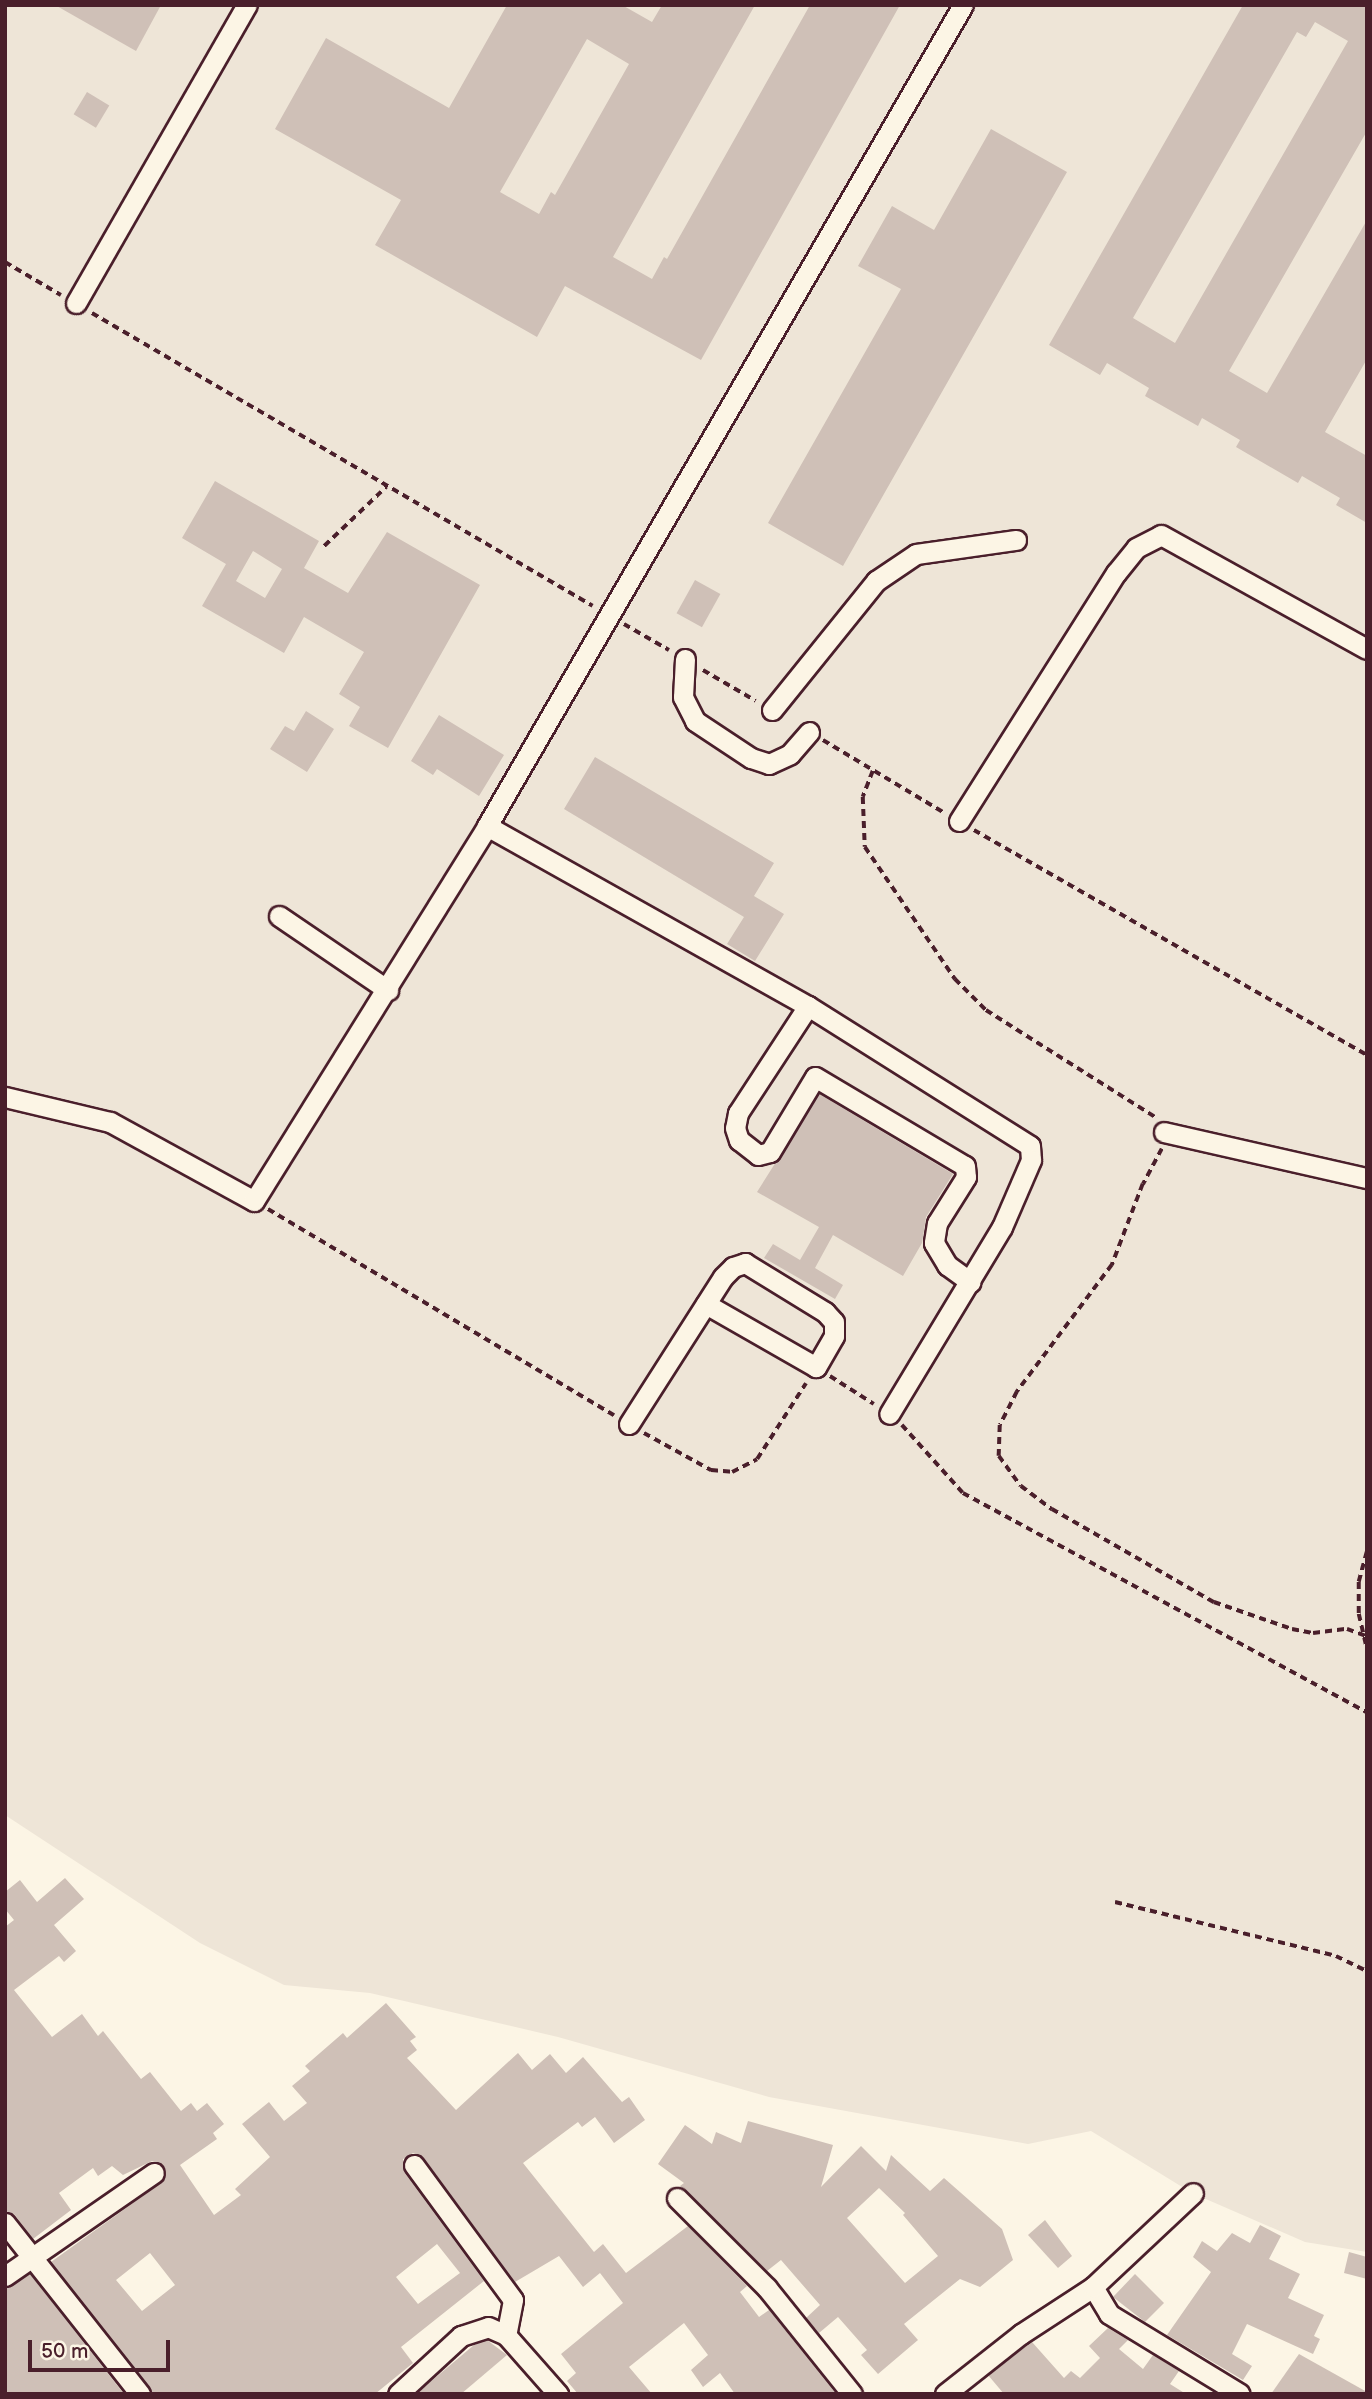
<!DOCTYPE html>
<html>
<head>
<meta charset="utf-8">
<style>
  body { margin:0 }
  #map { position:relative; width:1372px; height:2399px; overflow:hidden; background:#fcf5e5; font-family:"Balsamiq Sans",sans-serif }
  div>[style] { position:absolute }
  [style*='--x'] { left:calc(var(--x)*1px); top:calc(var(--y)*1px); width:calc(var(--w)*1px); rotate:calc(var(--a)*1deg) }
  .built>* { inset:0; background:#eee5d7 }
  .building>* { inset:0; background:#cfc0b7; transform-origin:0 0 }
  .path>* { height:3.5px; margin-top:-1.75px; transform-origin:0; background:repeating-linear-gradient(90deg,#4a1f2b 0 7px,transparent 0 12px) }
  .roads { filter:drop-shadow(2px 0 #4a1f2b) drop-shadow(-2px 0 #4a1f2b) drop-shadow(0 2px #4a1f2b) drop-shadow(0 -2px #4a1f2b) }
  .minor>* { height:19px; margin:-9.5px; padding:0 9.5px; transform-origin:9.5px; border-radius:9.5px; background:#fcf5e5 }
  span { translate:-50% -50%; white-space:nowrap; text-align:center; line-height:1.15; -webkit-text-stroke:5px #fcf5e5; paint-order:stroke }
  .frame { position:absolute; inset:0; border:7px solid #4a1f2b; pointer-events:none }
  .scale { position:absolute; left:28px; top:2340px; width:142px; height:32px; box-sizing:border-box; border:4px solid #4a1f2b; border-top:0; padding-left:9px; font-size:21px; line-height:24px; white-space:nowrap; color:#4a1f2b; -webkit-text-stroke:5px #fcf5e5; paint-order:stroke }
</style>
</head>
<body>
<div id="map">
  <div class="built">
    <div style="clip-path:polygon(5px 5px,1367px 5px,1367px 2252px,1305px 2242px,1192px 2193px,1091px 2131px,1028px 2144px,769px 2097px,558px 2037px,370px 1993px,284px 1985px,200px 1943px,5px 1815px)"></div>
  </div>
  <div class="building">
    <div style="clip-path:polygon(55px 5px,161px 5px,136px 51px)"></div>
    <div style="clip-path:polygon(evenodd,507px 5px,622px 5px,652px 22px,662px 5px,755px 5px,613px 257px,652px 279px,664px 257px,667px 259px,810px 5px,900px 5px,701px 360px,565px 286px,537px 337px,375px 245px,401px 200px,275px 129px,326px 38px,449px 108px,507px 5px,587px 39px,629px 64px,555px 195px,551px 192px,539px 214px,500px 192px,587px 39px)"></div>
    <div style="clip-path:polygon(evenodd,1243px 5px,1367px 5px,1367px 131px,1229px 371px,1267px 393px,1367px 220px,1367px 359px,1325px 432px,1367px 456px,1367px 523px,1336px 505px,1340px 498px,1302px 476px,1298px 483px,1236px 447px,1240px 440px,1202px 418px,1198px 426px,1145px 396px,1149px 388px,1107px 363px,1100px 375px,1049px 345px,1243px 5px,1315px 22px,1348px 41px,1175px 343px,1133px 318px,1297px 32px,1306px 37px,1315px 22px)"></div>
    <div style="left:87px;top:92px;width:26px;height:26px;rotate:31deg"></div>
    <div style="clip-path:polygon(991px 129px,1067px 172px,843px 566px,768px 523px,901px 289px,858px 266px,892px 206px,934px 230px)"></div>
    <div style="clip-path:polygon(evenodd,215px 481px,319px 541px,304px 568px,348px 593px,387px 532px,480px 585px,388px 748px,349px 726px,360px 707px,339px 694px,364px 652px,304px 617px,284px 653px,202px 606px,226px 564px,182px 538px,215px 481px,253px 551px,282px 569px,265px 598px,236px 581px,253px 551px)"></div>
    <div style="left:695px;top:580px;width:29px;height:38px;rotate:29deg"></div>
    <div style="clip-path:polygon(306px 711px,334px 729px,307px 772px,270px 749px,285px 726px,294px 731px)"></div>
    <div style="clip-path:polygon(439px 715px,504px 755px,479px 796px,437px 769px,433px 775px,411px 761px)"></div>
    <div style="clip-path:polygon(595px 757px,774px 863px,754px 896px,784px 914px,755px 961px,727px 944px,744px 917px,564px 809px)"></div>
    <div style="clip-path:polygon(819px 1094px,953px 1174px,926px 1217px,922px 1243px,903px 1276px,833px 1235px,815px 1268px,843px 1285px,835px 1299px,764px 1258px,773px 1244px,800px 1260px,819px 1227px,757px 1192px)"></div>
    <div style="clip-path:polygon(evenodd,65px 1878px,84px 1899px,54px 1925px,76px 1951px,64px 1962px,59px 1956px,14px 1990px,52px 2037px,82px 2014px,98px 2036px,103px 2031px,141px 2079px,150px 2072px,181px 2111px,191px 2103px,197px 2111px,207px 2103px,224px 2124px,213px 2133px,217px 2139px,180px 2165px,214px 2215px,241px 2195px,235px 2189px,270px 2157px,242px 2124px,269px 2102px,284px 2121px,307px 2103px,292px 2086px,310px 2071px,305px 2066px,343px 2033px,347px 2038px,386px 2003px,416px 2037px,410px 2041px,417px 2050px,407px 2058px,456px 2110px,518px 2053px,532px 2070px,550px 2054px,566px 2073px,583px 2057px,622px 2102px,629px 2097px,645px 2120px,614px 2143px,595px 2117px,582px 2127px,578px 2122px,523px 2163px,594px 2252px,603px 2244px,626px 2273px,688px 2226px,747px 2286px,740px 2292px,759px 2317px,769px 2310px,836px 2394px,735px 2394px,720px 2373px,703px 2387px,691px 2370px,708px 2355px,684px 2323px,629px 2367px,652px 2394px,578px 2394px,567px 2381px,576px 2373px,561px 2354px,623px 2303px,600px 2273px,583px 2287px,559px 2256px,515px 2282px,424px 2158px,413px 2153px,403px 2159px,404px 2172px,484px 2281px,401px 2347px,413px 2363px,375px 2394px,152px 2394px,51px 2262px,161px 2183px,166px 2173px,164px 2166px,152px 2161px,123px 2175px,112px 2166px,98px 2176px,93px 2168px,59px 2193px,71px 2210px,33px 2239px,15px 2215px,5px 2211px,5px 1927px,14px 1920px,5px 1909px,5px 1892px,20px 1880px,37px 1902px,65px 1878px,437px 2244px,460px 2273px,418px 2304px,396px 2277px,437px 2244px,65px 1878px,150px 2253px,175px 2285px,142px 2311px,116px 2280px,150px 2253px)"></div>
    <div style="clip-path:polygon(evenodd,748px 2121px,833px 2145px,821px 2187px,861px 2146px,886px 2171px,891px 2155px,930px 2191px,944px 2178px,1002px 2229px,1013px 2260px,980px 2287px,960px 2279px,904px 2324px,918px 2340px,878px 2374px,861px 2355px,867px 2350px,838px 2317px,819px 2333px,806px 2318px,820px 2305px,781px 2260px,767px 2271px,680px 2186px,684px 2183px,658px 2164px,685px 2125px,712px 2144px,716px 2132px,741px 2143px,748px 2121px,879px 2188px,905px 2213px,903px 2215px,938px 2256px,905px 2283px,847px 2218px,879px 2188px)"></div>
    <div style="clip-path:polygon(1045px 2220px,1072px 2256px,1058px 2268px,1028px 2235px)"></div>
    <div style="clip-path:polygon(1260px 2225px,1281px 2236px,1269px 2259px,1300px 2274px,1288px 2298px,1324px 2315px,1314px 2336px,1320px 2339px,1313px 2354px,1247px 2324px,1232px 2354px,1252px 2366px,1243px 2380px,1167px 2335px,1211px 2272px,1193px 2257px,1202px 2241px,1217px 2251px,1232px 2233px,1250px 2243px)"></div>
    <div style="clip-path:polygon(1349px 2252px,1367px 2257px,1367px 2279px,1344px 2273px)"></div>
    <div style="clip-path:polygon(30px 2274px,124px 2394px,5px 2394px,5px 2288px)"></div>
    <div style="clip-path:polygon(1135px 2274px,1164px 2303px,1145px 2322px,1113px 2297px)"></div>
    <div style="clip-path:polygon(1108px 2328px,1128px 2340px,1119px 2349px,1143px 2369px,1153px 2355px,1179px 2371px,1170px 2384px,1186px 2394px,1004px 2394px,988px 2375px,1032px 2342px,1064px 2378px,1071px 2371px,1080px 2378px,1100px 2358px,1089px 2346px)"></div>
    <div style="clip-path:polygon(487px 2340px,507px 2355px,461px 2394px,416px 2394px,474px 2345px)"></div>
    <div style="clip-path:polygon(1299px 2354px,1367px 2392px,1367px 2394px,1271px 2394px)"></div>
  </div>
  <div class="path">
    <div style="--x:5;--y:262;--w:65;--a:30.5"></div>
    <div style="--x:92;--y:313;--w:580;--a:30.32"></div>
    <div style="--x:324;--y:546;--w:86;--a:-43.6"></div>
    <div style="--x:624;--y:624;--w:52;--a:30"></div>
    <div style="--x:703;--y:670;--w:61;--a:30.3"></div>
    <div style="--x:823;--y:740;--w:140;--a:31"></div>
    <div style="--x:873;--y:771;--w:28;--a:111"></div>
    <div style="--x:863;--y:797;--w:50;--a:87.7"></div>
    <div style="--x:865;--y:847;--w:160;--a:55.7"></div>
    <div style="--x:955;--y:979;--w:44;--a:45"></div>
    <div style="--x:986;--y:1010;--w:200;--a:32.3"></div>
    <div style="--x:974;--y:830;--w:453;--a:29.8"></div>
    <div style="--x:1162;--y:1149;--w:40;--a:118"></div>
    <div style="--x:1143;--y:1184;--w:87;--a:110.9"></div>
    <div style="--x:1112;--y:1265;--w:159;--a:126.8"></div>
    <div style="--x:1017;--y:1392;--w:37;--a:117"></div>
    <div style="--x:1000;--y:1425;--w:31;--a:92"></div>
    <div style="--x:999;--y:1456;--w:37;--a:54"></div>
    <div style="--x:1021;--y:1486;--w:39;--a:37"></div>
    <div style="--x:1052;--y:1509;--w:187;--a:29.9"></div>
    <div style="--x:1214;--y:1602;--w:83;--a:19.1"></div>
    <div style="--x:1292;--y:1629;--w:21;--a:11"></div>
    <div style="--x:1313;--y:1633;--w:34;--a:-7"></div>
    <div style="--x:1347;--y:1629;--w:20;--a:20"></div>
    <div style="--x:268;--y:1209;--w:403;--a:30.8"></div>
    <div style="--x:830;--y:1376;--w:52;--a:32.5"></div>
    <div style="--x:902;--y:1425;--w:91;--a:48.1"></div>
    <div style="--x:963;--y:1493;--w:460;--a:28.5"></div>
    <div style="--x:644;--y:1433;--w:77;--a:28.9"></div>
    <div style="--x:711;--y:1470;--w:21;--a:5"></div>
    <div style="--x:732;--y:1472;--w:28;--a:-27"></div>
    <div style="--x:757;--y:1459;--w:90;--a:-57.2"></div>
    <div style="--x:1367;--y:1552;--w:31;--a:105"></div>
    <div style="--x:1359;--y:1582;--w:32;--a:90"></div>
    <div style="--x:1359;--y:1614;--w:35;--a:77"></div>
    <div style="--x:1115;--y:1902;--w:228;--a:13.7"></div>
    <div style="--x:1336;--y:1956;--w:34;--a:26"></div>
  </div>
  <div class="roads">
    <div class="minor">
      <div style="--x:76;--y:303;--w:344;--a:-60.2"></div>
      <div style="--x:685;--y:659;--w:38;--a:93"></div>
      <div style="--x:683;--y:697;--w:27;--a:63"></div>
      <div style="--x:695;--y:721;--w:67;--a:33.5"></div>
      <div style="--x:751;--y:758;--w:19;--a:18"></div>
      <div style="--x:769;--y:764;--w:23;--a:-25"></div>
      <div style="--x:790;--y:754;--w:29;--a:-49"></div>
      <div style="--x:772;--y:710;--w:166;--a:-51.1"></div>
      <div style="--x:876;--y:581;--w:48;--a:-34"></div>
      <div style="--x:916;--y:554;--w:101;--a:-8"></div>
      <div style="--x:959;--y:821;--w:294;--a:-57.7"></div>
      <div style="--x:1116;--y:573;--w:32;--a:-51"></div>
      <div style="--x:1136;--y:548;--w:28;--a:-27"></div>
      <div style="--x:1161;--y:535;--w:235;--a:29"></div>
      <div style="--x:487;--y:826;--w:368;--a:29.3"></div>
      <div style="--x:808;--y:1006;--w:262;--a:32.2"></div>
      <div style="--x:1030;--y:1146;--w:14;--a:86"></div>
      <div style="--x:1031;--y:1160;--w:73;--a:113.4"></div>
      <div style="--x:1002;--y:1227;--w:218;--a:121.1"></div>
      <div style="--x:279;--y:916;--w:132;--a:34.2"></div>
      <div style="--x:808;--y:1006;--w:128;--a:123.2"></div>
      <div style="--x:738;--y:1113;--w:15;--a:101"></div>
      <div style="--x:735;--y:1128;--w:13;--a:72"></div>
      <div style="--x:739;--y:1140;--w:24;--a:38"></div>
      <div style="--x:758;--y:1155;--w:12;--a:-14"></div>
      <div style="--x:770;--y:1152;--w:87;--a:-59"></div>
      <div style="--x:815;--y:1077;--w:174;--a:30.7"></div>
      <div style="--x:965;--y:1166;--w:11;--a:85"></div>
      <div style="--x:966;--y:1177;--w:54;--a:122.2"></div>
      <div style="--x:937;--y:1223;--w:20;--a:99"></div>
      <div style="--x:934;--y:1243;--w:26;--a:59"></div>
      <div style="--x:947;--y:1265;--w:29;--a:36"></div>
      <div style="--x:5;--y:1097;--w:108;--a:13.4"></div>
      <div style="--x:110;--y:1122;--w:164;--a:28.7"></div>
      <div style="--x:254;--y:1201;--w:441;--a:-58.1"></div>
      <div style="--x:487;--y:826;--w:949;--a:-59.9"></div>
      <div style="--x:1164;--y:1132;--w:208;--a:12.8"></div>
      <div style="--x:629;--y:1424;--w:174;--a:-57.4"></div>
      <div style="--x:723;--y:1277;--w:14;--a:-45"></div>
      <div style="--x:733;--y:1267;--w:13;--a:-18"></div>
      <div style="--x:745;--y:1263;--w:94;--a:31.5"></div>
      <div style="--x:825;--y:1312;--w:13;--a:48"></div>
      <div style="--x:834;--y:1322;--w:14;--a:90"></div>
      <div style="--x:834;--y:1336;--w:36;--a:120"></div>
      <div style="--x:816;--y:1367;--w:127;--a:-150.2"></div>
      <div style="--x:414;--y:2165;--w:167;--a:53.7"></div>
      <div style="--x:513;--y:2300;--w:36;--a:101"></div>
      <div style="--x:677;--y:2198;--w:127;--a:45"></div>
      <div style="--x:767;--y:2288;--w:136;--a:51.3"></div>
      <div style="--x:5;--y:2223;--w:218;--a:51.7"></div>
      <div style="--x:5;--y:2276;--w:181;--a:-34.7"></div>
      <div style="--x:1093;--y:2287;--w:31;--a:59"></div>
      <div style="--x:1109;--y:2314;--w:153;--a:31.4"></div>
      <div style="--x:398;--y:2394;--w:86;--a:-42.6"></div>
      <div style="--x:461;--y:2336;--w:28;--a:-18"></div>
      <div style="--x:488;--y:2327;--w:20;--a:24"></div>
      <div style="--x:506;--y:2335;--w:79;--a:48.6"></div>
      <div style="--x:945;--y:2394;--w:97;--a:-38.3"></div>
      <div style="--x:1021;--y:2334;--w:86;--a:-33.1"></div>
      <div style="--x:1093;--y:2287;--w:137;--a:-43.2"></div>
    </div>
  </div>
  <div class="frame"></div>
  <div class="scale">50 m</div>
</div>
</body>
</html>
